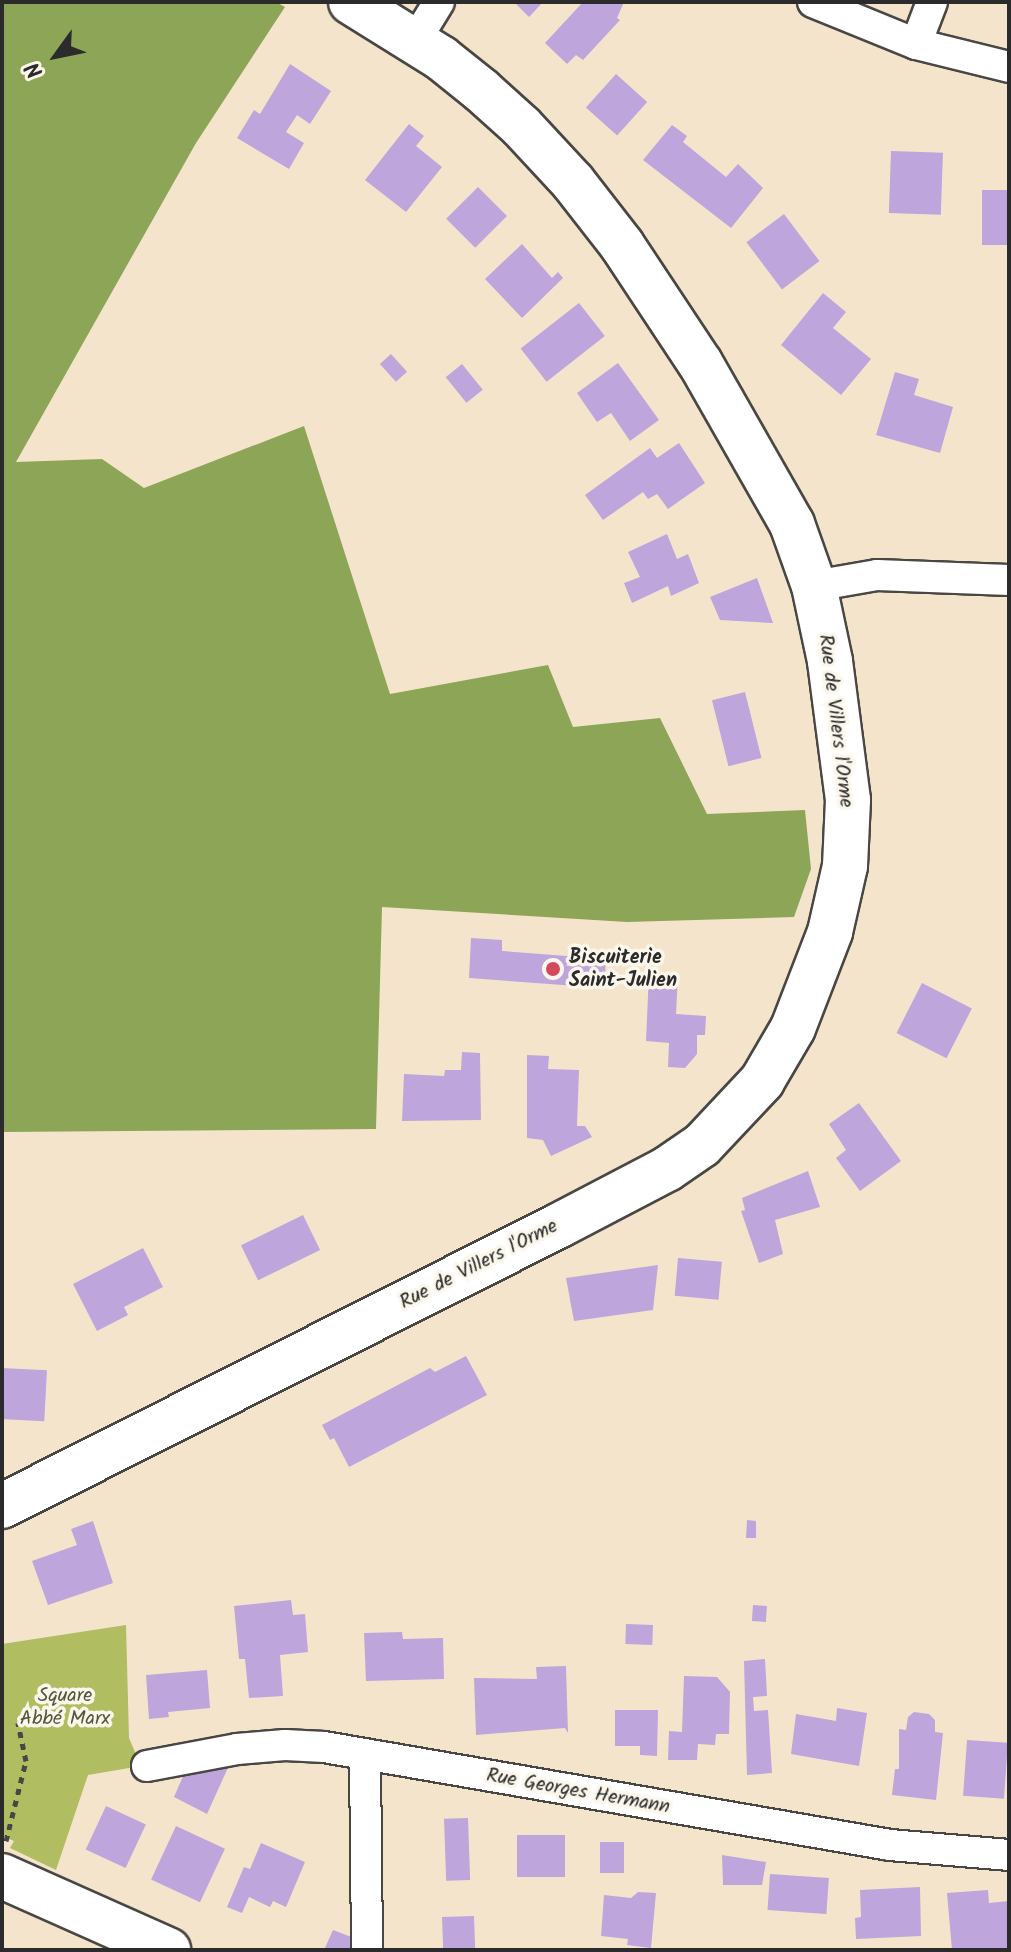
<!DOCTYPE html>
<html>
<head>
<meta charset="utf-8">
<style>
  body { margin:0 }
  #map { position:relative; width:1011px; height:1952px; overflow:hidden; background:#f5e4cc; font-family:Kalam,sans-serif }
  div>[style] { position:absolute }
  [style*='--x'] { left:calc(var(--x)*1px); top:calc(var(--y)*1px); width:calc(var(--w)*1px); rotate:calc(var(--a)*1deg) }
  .green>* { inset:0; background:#b0be61 }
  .forest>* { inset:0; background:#8ca557 }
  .building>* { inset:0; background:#bea5dc; transform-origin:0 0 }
  .path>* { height:5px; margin-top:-2.5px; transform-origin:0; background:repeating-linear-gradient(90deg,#494743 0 6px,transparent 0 12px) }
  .roads { filter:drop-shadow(2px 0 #494743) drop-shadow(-2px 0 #494743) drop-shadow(0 2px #494743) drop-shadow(0 -2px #494743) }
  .street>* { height:30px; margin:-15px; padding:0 15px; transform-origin:15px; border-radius:15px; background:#fff }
  .secondary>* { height:44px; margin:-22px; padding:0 22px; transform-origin:22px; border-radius:22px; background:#fff }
  .dots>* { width:22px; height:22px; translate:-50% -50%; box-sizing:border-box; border:4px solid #fbf7ec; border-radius:50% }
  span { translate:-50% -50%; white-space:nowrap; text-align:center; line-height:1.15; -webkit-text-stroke:7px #fbf7ec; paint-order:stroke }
  .street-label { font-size:20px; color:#2b2b2b }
  .poi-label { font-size:20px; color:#2b2b2b; font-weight:700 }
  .left { translate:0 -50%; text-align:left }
  .park-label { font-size:20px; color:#53573b }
  .frame { position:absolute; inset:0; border:4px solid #2b2b2b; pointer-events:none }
  .north { position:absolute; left:16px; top:16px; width:80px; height:80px; -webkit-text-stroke:6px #fbf7ec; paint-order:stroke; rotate:237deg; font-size:22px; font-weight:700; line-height:32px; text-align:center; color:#2b2b2b }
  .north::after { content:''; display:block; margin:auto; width:28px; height:36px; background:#2b2b2b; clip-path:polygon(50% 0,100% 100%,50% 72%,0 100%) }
</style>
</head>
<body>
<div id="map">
  <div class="green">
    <div style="clip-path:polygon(126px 1625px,129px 1738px,141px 1766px,88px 1775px,56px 1870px,10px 1848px,14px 1841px,2px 1836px,2px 1644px)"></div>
  </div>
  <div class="forest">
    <div style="clip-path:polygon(2px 2px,276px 2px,285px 7px,196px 143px,16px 462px,102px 459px,144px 488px,304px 426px,390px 694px,548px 665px,573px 727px,660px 718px,707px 814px,805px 810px,811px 869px,794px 917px,627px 922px,382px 907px,376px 1129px,2px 1132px)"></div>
  </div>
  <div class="building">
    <div style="clip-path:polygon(514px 2px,543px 2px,529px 17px)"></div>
    <div style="clip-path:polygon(583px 2px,624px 2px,617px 18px,620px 20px,583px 60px,576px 55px,567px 64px,545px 43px)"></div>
    <div style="clip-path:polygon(290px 64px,331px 91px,310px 124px,297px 115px,286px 132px,304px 143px,289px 169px,237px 138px,254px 110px,260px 114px)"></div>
    <div style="left:616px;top:74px;width:42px;height:45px;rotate:42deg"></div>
    <div style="clip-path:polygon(409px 124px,424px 136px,416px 146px,442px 167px,406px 212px,365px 180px)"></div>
    <div style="clip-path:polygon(672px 125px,687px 136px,683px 142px,726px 177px,738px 164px,763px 188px,731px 228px,643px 160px)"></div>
    <div style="left:891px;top:151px;width:52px;height:62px;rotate:2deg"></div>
    <div style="left:478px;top:187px;width:41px;height:45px;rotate:45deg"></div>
    <div style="left:982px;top:190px;width:27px;height:55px"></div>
    <div style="left:784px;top:214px;width:59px;height:47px;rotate:53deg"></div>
    <div style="clip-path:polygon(522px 244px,552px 278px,558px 272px,563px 278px,522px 318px,485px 279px)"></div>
    <div style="clip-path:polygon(823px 293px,846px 312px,833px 328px,871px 359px,841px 395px,781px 345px)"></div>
    <div style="left:579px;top:303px;width:42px;height:74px;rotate:52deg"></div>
    <div style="left:391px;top:354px;width:24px;height:15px;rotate:48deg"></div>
    <div style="clip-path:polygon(618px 363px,659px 420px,630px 441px,611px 413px,597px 422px,577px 393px)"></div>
    <div style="left:462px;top:364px;width:33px;height:21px;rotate:51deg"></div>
    <div style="clip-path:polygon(895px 372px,919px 379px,914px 395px,953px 407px,940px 453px,876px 435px)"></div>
    <div style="clip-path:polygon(679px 443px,705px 483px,668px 509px,657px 494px,648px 499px,643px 492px,603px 520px,585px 495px,650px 448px,657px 458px)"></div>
    <div style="clip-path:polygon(667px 534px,677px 559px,688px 554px,699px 583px,671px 596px,668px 586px,632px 603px,624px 583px,640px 577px,628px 552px)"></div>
    <div style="clip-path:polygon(757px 578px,773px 623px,720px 620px,710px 597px)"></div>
    <div style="left:745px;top:692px;width:68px;height:34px;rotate:76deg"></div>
    <div style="clip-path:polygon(471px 938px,502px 940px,502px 951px,606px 959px,604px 988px,469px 978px)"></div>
    <div style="clip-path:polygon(649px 973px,678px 974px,676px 1014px,706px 1016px,705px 1035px,697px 1035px,697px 1054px,685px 1068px,668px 1067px,669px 1043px,646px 1041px)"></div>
    <div style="left:922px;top:983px;width:56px;height:56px;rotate:27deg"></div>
    <div style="clip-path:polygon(462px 1052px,480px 1053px,481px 1120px,402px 1121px,404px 1074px,444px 1076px,445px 1070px,461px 1070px)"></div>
    <div style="clip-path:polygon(527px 1055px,549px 1056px,548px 1069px,579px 1070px,577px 1126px,585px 1126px,592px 1137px,551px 1156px,543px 1140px,527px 1138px)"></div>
    <div style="clip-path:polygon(859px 1103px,901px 1161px,860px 1191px,836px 1158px,846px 1150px,829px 1124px)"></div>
    <div style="clip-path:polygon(808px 1171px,820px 1207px,775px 1220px,783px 1254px,759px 1263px,741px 1211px,745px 1210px,742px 1198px)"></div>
    <div style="left:303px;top:1215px;width:39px;height:69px;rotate:64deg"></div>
    <div style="clip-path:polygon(143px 1248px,163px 1287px,124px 1307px,128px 1315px,97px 1331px,73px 1284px)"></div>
    <div style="left:678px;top:1258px;width:44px;height:38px;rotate:5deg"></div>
    <div style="clip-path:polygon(658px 1265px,653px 1310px,574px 1321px,566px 1278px)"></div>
    <div style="clip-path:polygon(466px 1356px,487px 1395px,349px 1467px,334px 1438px,330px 1440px,322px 1425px,430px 1368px,435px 1372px)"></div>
    <div style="left:2px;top:1368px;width:45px;height:51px;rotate:3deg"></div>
    <div style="clip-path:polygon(747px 1520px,756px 1521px,756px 1538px,746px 1538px)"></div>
    <div style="clip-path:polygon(93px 1521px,113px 1583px,48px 1605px,32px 1561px,77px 1545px,71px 1529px)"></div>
    <div style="clip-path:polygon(291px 1600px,293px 1615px,305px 1614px,308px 1652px,280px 1655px,283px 1696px,249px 1698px,245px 1659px,239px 1659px,234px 1606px)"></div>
    <div style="left:753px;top:1605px;width:14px;height:16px;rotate:4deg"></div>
    <div style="left:626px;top:1624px;width:27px;height:20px;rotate:2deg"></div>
    <div style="clip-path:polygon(402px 1632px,403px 1639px,443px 1638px,444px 1679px,366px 1681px,364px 1633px)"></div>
    <div style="clip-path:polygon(765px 1659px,767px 1696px,753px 1697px,754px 1711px,768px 1710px,772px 1773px,747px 1775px,744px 1661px)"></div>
    <div style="clip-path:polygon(566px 1666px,568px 1733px,565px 1728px,476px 1735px,474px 1678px,537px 1679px,536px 1667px)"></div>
    <div style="clip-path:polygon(207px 1670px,210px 1708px,168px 1712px,169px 1717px,149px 1719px,146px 1675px)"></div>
    <div style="clip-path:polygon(684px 1676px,717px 1677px,730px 1692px,729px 1734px,716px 1734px,715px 1745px,698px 1744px,697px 1760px,668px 1760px,669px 1731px,682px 1732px)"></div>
    <div style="clip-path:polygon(837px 1708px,867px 1713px,859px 1766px,791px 1754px,796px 1714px,836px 1721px)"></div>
    <div style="clip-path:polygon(615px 1710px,658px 1710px,657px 1756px,640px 1755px,640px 1746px,615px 1746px)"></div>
    <div style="clip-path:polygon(914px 1712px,929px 1714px,935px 1720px,935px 1732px,943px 1733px,936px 1800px,892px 1795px,895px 1769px,899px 1769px,899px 1729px,906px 1730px,908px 1717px)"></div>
    <div style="left:967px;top:1740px;width:41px;height:56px;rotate:4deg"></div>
    <div style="clip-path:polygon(231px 1761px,207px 1814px,174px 1797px,184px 1774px)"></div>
    <div style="left:106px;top:1806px;width:44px;height:48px;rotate:25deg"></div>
    <div style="left:468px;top:1818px;width:62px;height:24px;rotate:88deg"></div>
    <div style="left:176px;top:1826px;width:54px;height:59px;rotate:25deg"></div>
    <div style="left:517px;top:1835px;width:48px;height:42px"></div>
    <div style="left:600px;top:1842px;width:24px;height:31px"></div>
    <div style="clip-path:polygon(261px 1843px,305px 1862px,286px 1907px,273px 1901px,270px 1907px,249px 1897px,242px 1913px,227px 1907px,244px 1867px,250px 1869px)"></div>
    <div style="clip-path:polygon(722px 1855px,766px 1862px,762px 1885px,723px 1885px)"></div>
    <div style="left:770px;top:1874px;width:59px;height:36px;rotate:4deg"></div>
    <div style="clip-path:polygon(920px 1887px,921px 1936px,856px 1939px,855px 1918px,861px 1917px,860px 1890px)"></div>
    <div style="clip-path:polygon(988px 1890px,989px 1903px,1009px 1901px,1009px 1950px,952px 1950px,947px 1893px)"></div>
    <div style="clip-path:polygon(638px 1892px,656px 1893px,651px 1948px,627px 1945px,628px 1939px,601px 1936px,604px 1895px,631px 1898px)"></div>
    <div style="left:474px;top:1916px;width:34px;height:32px;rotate:88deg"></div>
    <div style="clip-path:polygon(333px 1930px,354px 1938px,350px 1950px,324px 1950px)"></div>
  </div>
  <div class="path">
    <div style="--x:6;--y:1841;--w:82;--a:-76"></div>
    <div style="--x:26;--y:1761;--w:39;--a:-102"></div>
  </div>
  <div class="roads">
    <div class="street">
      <div style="--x:813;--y:2;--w:111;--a:22.2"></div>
      <div style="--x:916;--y:44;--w:96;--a:13.9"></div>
      <div style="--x:415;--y:41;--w:46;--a:-58.4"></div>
      <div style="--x:916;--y:44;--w:45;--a:-69.1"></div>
      <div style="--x:814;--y:586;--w:64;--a:-9.9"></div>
      <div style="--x:877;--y:575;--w:132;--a:2.2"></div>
      <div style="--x:365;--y:1757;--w:193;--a:89.4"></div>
      <div style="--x:147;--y:1766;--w:92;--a:-10.7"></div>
      <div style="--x:237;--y:1749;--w:48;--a:-4.8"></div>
      <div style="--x:285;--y:1745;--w:39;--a:3"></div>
      <div style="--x:324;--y:1747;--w:574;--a:9.82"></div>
      <div style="--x:890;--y:1845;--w:119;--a:4.8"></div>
    </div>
    <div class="secondary">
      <div style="--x:2;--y:1506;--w:623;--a:-26.73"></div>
      <div style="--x:558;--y:1226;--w:123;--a:-27.6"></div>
      <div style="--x:667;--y:1169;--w:42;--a:-34.4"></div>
      <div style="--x:702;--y:1145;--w:88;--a:-46.8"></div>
      <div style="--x:762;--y:1081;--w:61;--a:-59.7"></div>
      <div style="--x:793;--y:1028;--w:103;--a:-68.9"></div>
      <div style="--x:830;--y:932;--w:68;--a:-77.2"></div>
      <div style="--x:845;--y:866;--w:66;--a:-87.4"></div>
      <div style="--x:848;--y:800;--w:140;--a:-97.4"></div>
      <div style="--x:830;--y:661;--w:77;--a:-102"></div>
      <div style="--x:814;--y:586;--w:66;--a:-109.5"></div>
      <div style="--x:792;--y:524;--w:185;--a:-119.7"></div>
      <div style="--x:700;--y:363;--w:141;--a:-123.5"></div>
      <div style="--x:622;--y:245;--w:80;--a:-127.9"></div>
      <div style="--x:573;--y:182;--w:76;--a:-132.9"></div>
      <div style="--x:521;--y:126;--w:54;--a:-138"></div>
      <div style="--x:481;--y:90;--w:51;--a:-141.3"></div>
      <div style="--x:441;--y:58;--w:106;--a:-148.1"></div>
      <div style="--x:2;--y:1876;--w:182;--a:24"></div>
    </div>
  </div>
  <div class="dots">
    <div style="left:553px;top:969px;background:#d1495b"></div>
  </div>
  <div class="street-label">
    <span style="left:835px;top:721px;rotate:83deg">Rue de Villers l'Orme</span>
    <span style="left:479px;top:1265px;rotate:-27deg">Rue de Villers l'Orme</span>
    <span style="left:578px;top:1792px;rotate:10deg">Rue Georges Hermann</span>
  </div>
  <div class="poi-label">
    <span class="left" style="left:569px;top:970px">Biscuiterie<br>Saint-Julien</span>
  </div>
  <div class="park-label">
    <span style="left:65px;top:1708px">Square<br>Abbé Marx</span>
  </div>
  <div class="frame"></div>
  <div class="north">N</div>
</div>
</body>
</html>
